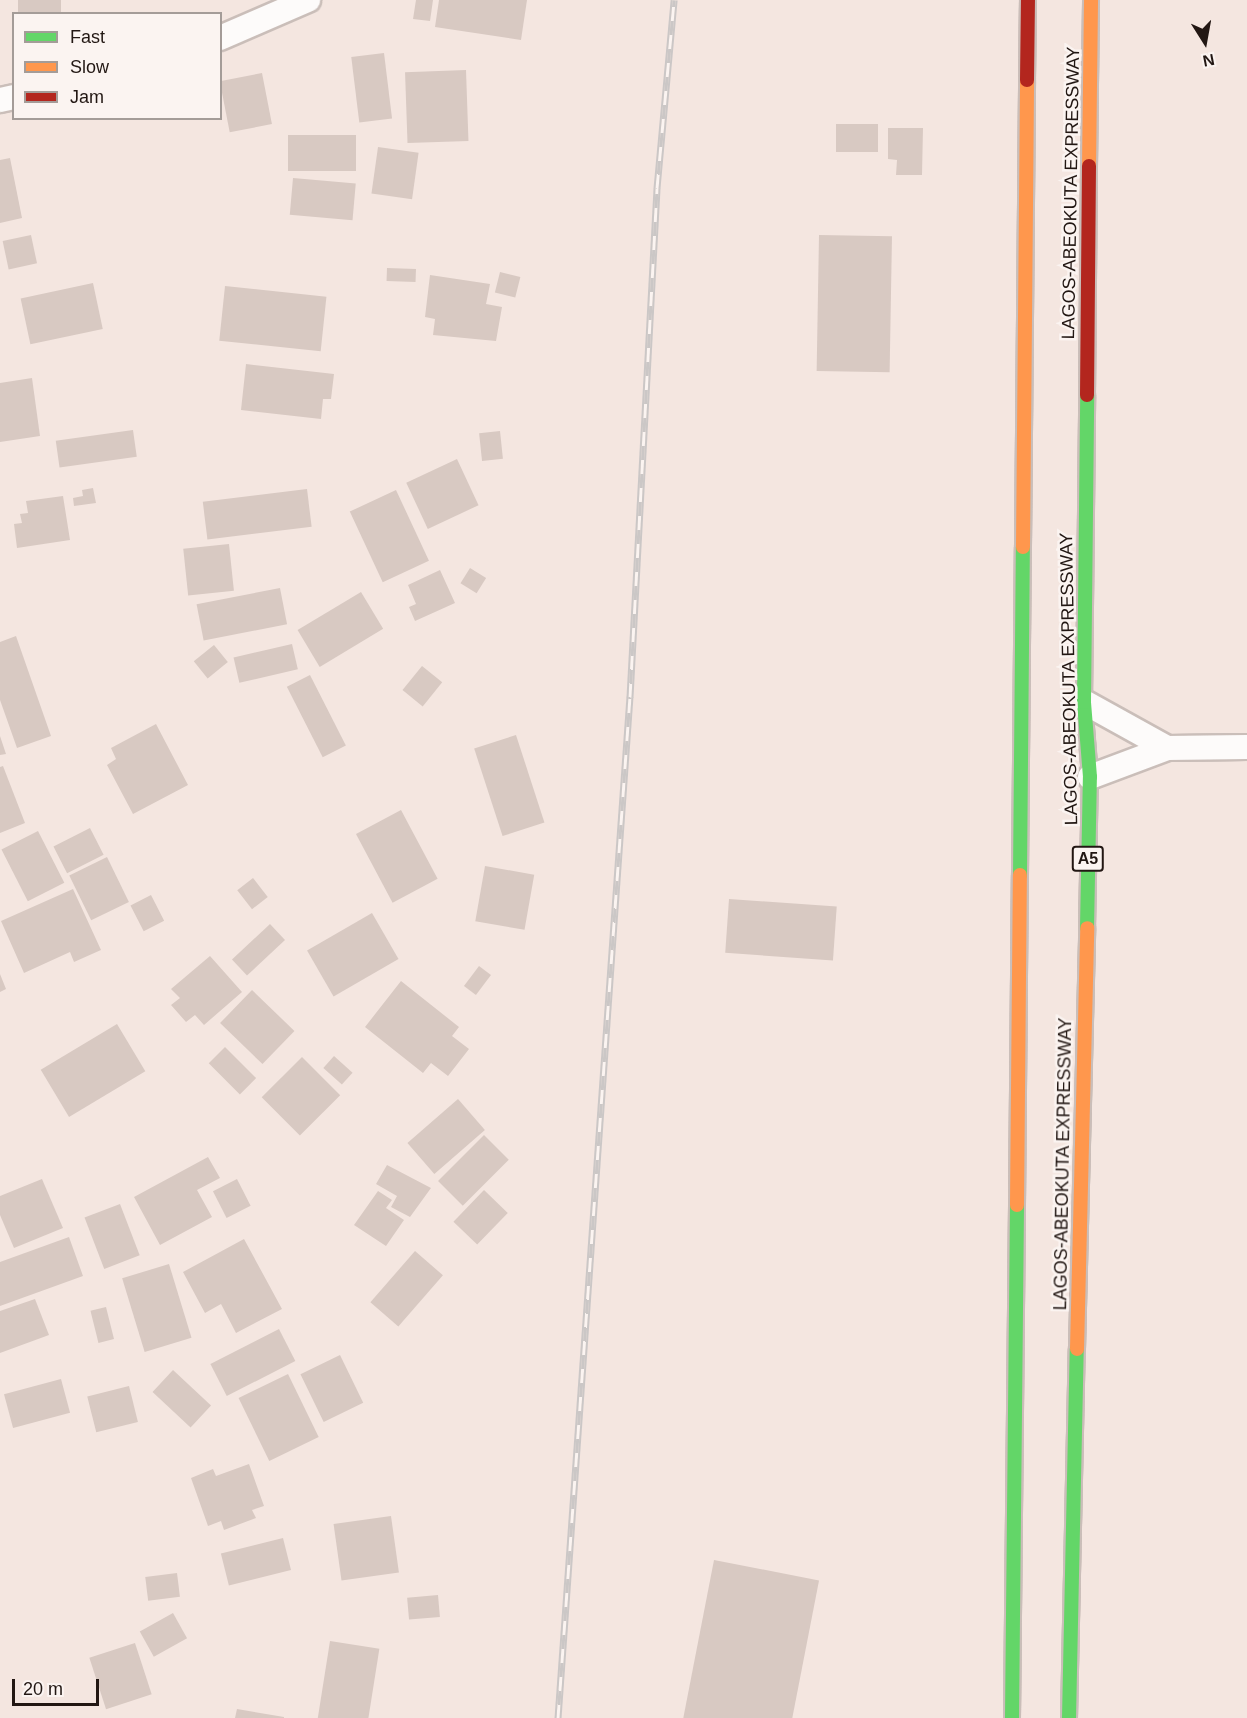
<!DOCTYPE html>
<html>
<head>
<meta charset="utf-8">
<style>
  body { margin:0 }
  #map { position:relative; width:1247px; height:1718px; overflow:hidden; background:#f4e6e0; font-family:Arial,sans-serif }
  div>[style] { position:absolute }
  [style*='--x'] { left:calc(var(--x)*1px); top:calc(var(--y)*1px); width:calc(var(--w)*1px); rotate:calc(var(--a)*1deg) }
  .building>* { inset:0; background:#d8c9c2; transform-origin:0 0 }
  .roads { filter:drop-shadow(2px 0 #cabeb9) drop-shadow(-2px 0 #cabeb9) drop-shadow(0 2px #cabeb9) drop-shadow(0 -2px #cabeb9) }
  .street>* { height:24px; margin:-12px; padding:0 12px; transform-origin:12px; border-radius:12px; background:#fdfbfa }
  .fast>* { height:14px; margin:-7px; padding:0 7px; transform-origin:7px; border-radius:7px; background:#63d668 }
  .slow>* { height:14px; margin:-7px; padding:0 7px; transform-origin:7px; border-radius:7px; background:#ff974d }
  .jam>* { height:14px; margin:-7px; padding:0 7px; transform-origin:7px; border-radius:7px; background:#b3261e }
  .rail>* { height:7px; margin-top:-3.5px; transform-origin:0; background:repeating-linear-gradient(90deg,#fbf4f1 0 14px,#cbc7c6 0 28px); box-sizing:border-box; border-block:2px solid #cbc7c6 }
  span { translate:-50% -50%; white-space:nowrap; text-align:center; line-height:1.15; -webkit-text-stroke:5px #fbf4f1; paint-order:stroke }
  .shield-label span { padding:2px 4px; background:#fbf4f1; border:2px solid; border-radius:4px; -webkit-text-stroke-width:0 }
  .shield-label { font-size:16px; color:#221713; font-weight:700 }
  .street-label { font-size:18px; color:#221713 }
  .legend { position:absolute; left:12px; top:12px; width:210px; height:108px; box-sizing:border-box; background:#fbf4f1; border:2px solid #a49c98; margin:0; padding:8px 10px; list-style:none; font-size:18px; color:#221713 }
  .legend li { display:flex; align-items:center; gap:12px; height:30px }
  .legend b { width:30px; border:2px solid #a49c98 }
  .north { position:absolute; left:1175px; top:12px; width:60px; height:60px; -webkit-text-stroke:4px #fbf4f1; paint-order:stroke; rotate:169deg; font-size:16px; font-weight:700; line-height:24px; text-align:center; color:#221713 }
  .north::after { content:''; display:block; margin:auto; width:21px; height:27px; background:#221713; clip-path:polygon(50% 0,100% 100%,50% 72%,0 100%) }
  .scale { position:absolute; left:12px; top:1679px; width:87px; height:27px; box-sizing:border-box; border:3px solid #221713; border-top:0; padding-left:8px; font-size:18px; line-height:21px; white-space:nowrap; color:#221713; -webkit-text-stroke:4px #fbf4f1; paint-order:stroke }
</style>
</head>
<body>
<div id="map">
  <div class="building">
    <div style="left:18px;top:0;width:43px;height:14px"></div>
    <div style="clip-path:polygon(416px 0,433px 0,430px 21px,413px 19px)"></div>
    <div style="clip-path:polygon(439px 0,527px 0,521px 40px,435px 27px)"></div>
    <div style="left:384px;top:53px;width:66px;height:33px;rotate:83deg"></div>
    <div style="left:466px;top:70px;width:71px;height:61px;rotate:88deg"></div>
    <div style="left:262px;top:73px;width:52px;height:43px;rotate:79deg"></div>
    <div style="left:878px;top:124px;width:28px;height:42px;rotate:90deg"></div>
    <div style="clip-path:polygon(888px 128px,923px 128px,922px 175px,896px 175px,897px 160px,888px 159px)"></div>
    <div style="left:288px;top:135px;width:68px;height:36px"></div>
    <div style="left:378px;top:147px;width:41px;height:47px;rotate:8deg"></div>
    <div style="clip-path:polygon(10px 158px,22px 218px,0 223px,0 160px)"></div>
    <div style="left:293px;top:178px;width:63px;height:37px;rotate:5deg"></div>
    <div style="left:31px;top:235px;width:29px;height:29px;rotate:78deg"></div>
    <div style="left:819px;top:235px;width:73px;height:136px;rotate:1deg"></div>
    <div style="left:387px;top:268px;width:29px;height:13px;rotate:2deg"></div>
    <div style="left:500px;top:272px;width:21px;height:21px;rotate:14deg"></div>
    <div style="clip-path:polygon(430px 275px,490px 284px,486px 304px,502px 307px,496px 341px,433px 335px,435px 319px,425px 317px)"></div>
    <div style="left:93px;top:283px;width:47px;height:74px;rotate:78deg"></div>
    <div style="left:225px;top:286px;width:102px;height:55px;rotate:6deg"></div>
    <div style="clip-path:polygon(246px 364px,334px 374px,331px 399px,323px 399px,321px 419px,241px 410px)"></div>
    <div style="clip-path:polygon(32px 378px,40px 436px,0 442px,0 383px)"></div>
    <div style="left:133px;top:430px;width:27px;height:78px;rotate:82deg"></div>
    <div style="left:500px;top:431px;width:28px;height:21px;rotate:84deg"></div>
    <div style="left:457px;top:459px;width:51px;height:56px;rotate:65deg"></div>
    <div style="clip-path:polygon(93px 488px,96px 503px,74px 506px,73px 498px,83px 496px,82px 490px)"></div>
    <div style="left:307px;top:489px;width:38px;height:105px;rotate:83deg"></div>
    <div style="left:396px;top:490px;width:78px;height:51px;rotate:65deg"></div>
    <div style="clip-path:polygon(63px 496px,70px 540px,17px 548px,14px 524px,22px 523px,20px 514px,28px 513px,26px 501px)"></div>
    <div style="left:229px;top:544px;width:47px;height:46px;rotate:84deg"></div>
    <div style="left:470px;top:568px;width:19px;height:18px;rotate:32deg"></div>
    <div style="clip-path:polygon(440px 570px,455px 603px,415px 621px,409px 607px,416px 604px,408px 585px)"></div>
    <div style="left:280px;top:588px;width:37px;height:85px;rotate:79deg"></div>
    <div style="left:361px;top:592px;width:43px;height:74px;rotate:59deg"></div>
    <div style="clip-path:polygon(16px 636px,51px 736px,17px 748px,0 700px,0 642px)"></div>
    <div style="left:292px;top:644px;width:26px;height:60px;rotate:77deg"></div>
    <div style="left:214px;top:645px;width:22px;height:26px;rotate:51deg"></div>
    <div style="left:422px;top:666px;width:26px;height:31px;rotate:39deg"></div>
    <div style="left:310px;top:675px;width:79px;height:26px;rotate:63deg"></div>
    <div style="clip-path:polygon(156px 724px,188px 785px,133px 814px,107px 765px,116px 759px,111px 748px)"></div>
    <div style="left:516px;top:735px;width:92px;height:44px;rotate:72deg"></div>
    <div style="clip-path:polygon(0 736px,6px 754px,0 755px)"></div>
    <div style="clip-path:polygon(3px 766px,25px 823px,0 833px,0 767px)"></div>
    <div style="left:401px;top:810px;width:78px;height:51px;rotate:62deg"></div>
    <div style="left:90px;top:828px;width:30px;height:41px;rotate:63deg"></div>
    <div style="left:38px;top:831px;width:58px;height:41px;rotate:63deg"></div>
    <div style="left:107px;top:857px;width:50px;height:42px;rotate:64deg"></div>
    <div style="left:485px;top:866px;width:50px;height:56px;rotate:10deg"></div>
    <div style="left:253px;top:878px;width:24px;height:20px;rotate:52deg"></div>
    <div style="clip-path:polygon(73px 889px,101px 950px,74px 962px,70px 952px,24px 973px,1px 921px)"></div>
    <div style="left:151px;top:895px;width:29px;height:23px;rotate:63deg"></div>
    <div style="left:729px;top:899px;width:108px;height:54px;rotate:4deg"></div>
    <div style="left:372px;top:913px;width:53px;height:75px;rotate:60deg"></div>
    <div style="left:270px;top:924px;width:22px;height:52px;rotate:47deg"></div>
    <div style="clip-path:polygon(210px 956px,242px 992px,204px 1025px,195px 1015px,186px 1022px,171px 1005px,180px 998px,171px 989px)"></div>
    <div style="left:479px;top:966px;width:15px;height:25px;rotate:37deg"></div>
    <div style="clip-path:polygon(0 974px,6px 989px,0 992px)"></div>
    <div style="clip-path:polygon(401px 981px,459px 1027px,452px 1036px,469px 1049px,448px 1076px,431px 1063px,423px 1073px,365px 1027px)"></div>
    <div style="left:252px;top:990px;width:59px;height:46px;rotate:44deg"></div>
    <div style="left:117px;top:1024px;width:55px;height:89px;rotate:59deg"></div>
    <div style="left:225px;top:1047px;width:44px;height:23px;rotate:45deg"></div>
    <div style="left:334px;top:1056px;width:25px;height:16px;rotate:42deg"></div>
    <div style="left:302px;top:1057px;width:54px;height:57px;rotate:45deg"></div>
    <div style="left:458px;top:1099px;width:41px;height:67px;rotate:49deg"></div>
    <div style="left:484px;top:1135px;width:35px;height:65px;rotate:45deg"></div>
    <div style="clip-path:polygon(208px 1157px,220px 1178px,197px 1190px,212px 1217px,160px 1245px,134px 1197px)"></div>
    <div style="clip-path:polygon(387px 1165px,431px 1188px,410px 1217px,391px 1207px,397px 1196px,376px 1184px)"></div>
    <div style="clip-path:polygon(42px 1179px,63px 1228px,14px 1248px,0 1215px,0 1196px)"></div>
    <div style="left:237px;top:1179px;width:30px;height:27px;rotate:63deg"></div>
    <div style="left:484px;top:1190px;width:33px;height:44px;rotate:44deg"></div>
    <div style="clip-path:polygon(378px 1191px,392px 1200px,386px 1208px,404px 1220px,386px 1246px,354px 1225px)"></div>
    <div style="left:120px;top:1204px;width:55px;height:38px;rotate:69deg"></div>
    <div style="clip-path:polygon(69px 1237px,83px 1276px,0 1306px,0 1262px)"></div>
    <div style="clip-path:polygon(244px 1239px,282px 1309px,236px 1333px,221px 1304px,205px 1313px,183px 1272px)"></div>
    <div style="left:415px;top:1251px;width:37px;height:68px;rotate:41deg"></div>
    <div style="left:169px;top:1264px;width:77px;height:49px;rotate:73deg"></div>
    <div style="clip-path:polygon(35px 1299px,49px 1335px,0 1353px,0 1311px)"></div>
    <div style="left:106px;top:1307px;width:33px;height:16px;rotate:76deg"></div>
    <div style="left:279px;top:1329px;width:36px;height:77px;rotate:63deg"></div>
    <div style="left:340px;top:1355px;width:53px;height:44px;rotate:64deg"></div>
    <div style="left:173px;top:1370px;width:52px;height:30px;rotate:43deg"></div>
    <div style="left:288px;top:1374px;width:70px;height:55px;rotate:64deg"></div>
    <div style="left:61px;top:1379px;width:35px;height:59px;rotate:75deg"></div>
    <div style="left:129px;top:1386px;width:37px;height:43px;rotate:76deg"></div>
    <div style="clip-path:polygon(249px 1464px,264px 1506px,252px 1510px,256px 1518px,224px 1530px,221px 1521px,208px 1526px,191px 1478px,213px 1469px,216px 1476px)"></div>
    <div style="left:391px;top:1516px;width:57px;height:58px;rotate:82deg"></div>
    <div style="left:283px;top:1538px;width:33px;height:64px;rotate:76deg"></div>
    <div style="left:714px;top:1560px;width:107px;height:161px;rotate:11deg"></div>
    <div style="left:177px;top:1573px;width:24px;height:32px;rotate:83deg"></div>
    <div style="left:438px;top:1595px;width:22px;height:31px;rotate:85deg"></div>
    <div style="left:173px;top:1613px;width:29px;height:38px;rotate:61deg"></div>
    <div style="left:330px;top:1641px;width:50px;height:78px;rotate:9deg"></div>
    <div style="left:135px;top:1643px;width:54px;height:48px;rotate:72deg"></div>
    <div style="clip-path:polygon(237px 1709px,284px 1717px,284px 1718px,235px 1718px)"></div>
  </div>
  <div class="roads">
    <div class="street">
      <div style="--x:220;--y:38;--w:96;--a:-23.4"></div>
      <div style="--x:0;--y:100;--w:14;--a:-12"></div>
      <div style="--x:1084;--y:702;--w:95;--a:29"></div>
      <div style="--x:1090;--y:777;--w:82;--a:-20.6"></div>
      <div style="--x:1167;--y:748;--w:80;--a:-0.7"></div>
    </div>
    <div class="fast">
      <div style="--x:1020;--y:875;--w:328;--a:-89.5"></div>
      <div style="--x:1087;--y:928;--w:151;--a:-88.9"></div>
      <div style="--x:1090;--y:777;--w:75;--a:-94.6"></div>
      <div style="--x:1084;--y:702;--w:307;--a:-89.4"></div>
      <div style="--x:1012;--y:1718;--w:513;--a:-89.44"></div>
      <div style="--x:1069;--y:1718;--w:369;--a:-88.8"></div>
    </div>
    <div class="slow">
      <div style="--x:1089;--y:166;--w:166;--a:-89.3"></div>
      <div style="--x:1023;--y:547;--w:467;--a:-89.5"></div>
      <div style="--x:1017;--y:1205;--w:330;--a:-89.5"></div>
      <div style="--x:1077;--y:1349;--w:421;--a:-88.6"></div>
    </div>
    <div class="jam">
      <div style="--x:1027;--y:80;--w:80;--a:-89.3"></div>
      <div style="--x:1087;--y:395;--w:229;--a:-89.5"></div>
    </div>
  </div>
  <div class="rail">
    <div style="--x:558;--y:1718;--w:1024;--a:-85.97"></div>
    <div style="--x:630;--y:697;--w:510;--a:-86.96"></div>
    <div style="--x:657;--y:188;--w:189;--a:-84.8"></div>
  </div>
  <div class="shield-label">
    <span style="left:1088px;top:859px">A5</span>
  </div>
  <div class="street-label">
    <span style="left:1071px;top:193px;rotate:-89deg">LAGOS-ABEOKUTA EXPRESSWAY</span>
    <span style="left:1069px;top:679px;rotate:-91deg">LAGOS-ABEOKUTA EXPRESSWAY</span>
    <span style="left:1063px;top:1164px;rotate:-89deg">LAGOS-ABEOKUTA EXPRESSWAY</span>
  </div>
  <ul class="legend">
  <li><b style="height:8px;background:#63d668"></b>Fast</li>
  <li><b style="height:8px;background:#ff974d"></b>Slow</li>
  <li><b style="height:8px;background:#b3261e"></b>Jam</li>
  </ul>
  <div class="north">N</div>
  <div class="scale">20 m</div>
</div>
</body>
</html>
